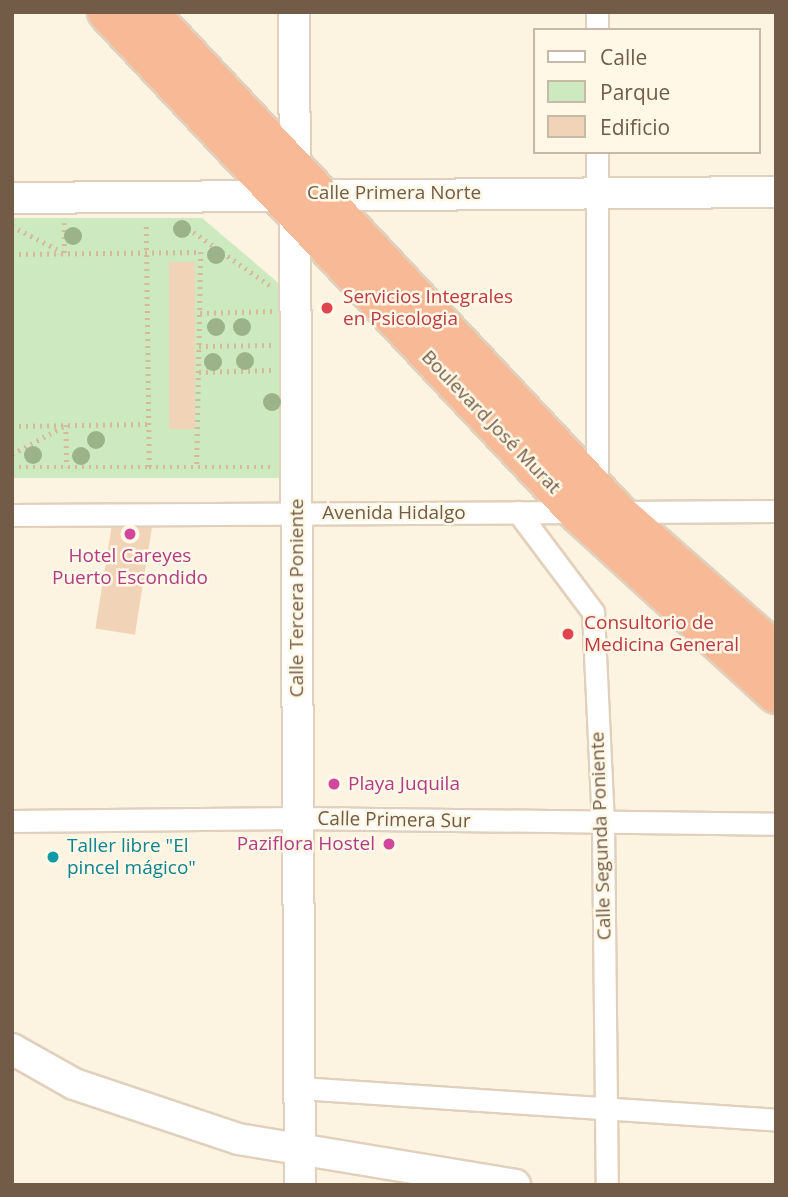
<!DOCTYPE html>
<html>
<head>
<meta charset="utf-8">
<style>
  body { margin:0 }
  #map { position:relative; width:788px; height:1197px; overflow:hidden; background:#fcf4e0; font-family:"Open Sans",sans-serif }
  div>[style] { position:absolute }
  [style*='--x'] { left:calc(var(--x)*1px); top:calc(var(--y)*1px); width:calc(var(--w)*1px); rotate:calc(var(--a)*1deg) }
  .green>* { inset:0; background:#cce9bf }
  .building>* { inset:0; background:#f1d4b7; transform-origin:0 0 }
  .path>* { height:4.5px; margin-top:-2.25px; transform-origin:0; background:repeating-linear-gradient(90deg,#d6b89b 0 2px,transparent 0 7px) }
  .roads { filter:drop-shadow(2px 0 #e0d0bc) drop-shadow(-2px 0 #e0d0bc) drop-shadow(0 2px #e0d0bc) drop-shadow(0 -2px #e0d0bc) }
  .street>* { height:21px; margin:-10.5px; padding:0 10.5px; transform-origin:10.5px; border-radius:10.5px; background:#fff }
  .secondary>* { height:30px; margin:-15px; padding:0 15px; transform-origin:15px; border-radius:15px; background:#fff }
  .highway>* { height:38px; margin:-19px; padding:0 19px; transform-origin:19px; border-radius:19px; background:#f7b996 }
  .trees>* { width:18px; height:18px; margin:-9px; border-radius:50%; background:#9cb389 }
  .dots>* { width:19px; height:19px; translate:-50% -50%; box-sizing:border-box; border:4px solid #fff8e6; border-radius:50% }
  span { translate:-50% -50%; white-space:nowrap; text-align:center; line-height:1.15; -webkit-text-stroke:5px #fff8e6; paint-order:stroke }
  .street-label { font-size:19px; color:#725b47 }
  .health-label { font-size:19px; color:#be3a42 }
  .left { translate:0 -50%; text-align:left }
  .hotel-label { font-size:19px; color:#b23c85 }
  .right { translate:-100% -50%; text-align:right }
  .culture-label { font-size:19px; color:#0d838f }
  .frame { position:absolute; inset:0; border:14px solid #725b47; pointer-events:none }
  .legend { position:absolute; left:533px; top:28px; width:228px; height:126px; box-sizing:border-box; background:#fff8e6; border:2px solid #c7b9a6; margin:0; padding:9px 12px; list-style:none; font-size:21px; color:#725b47 }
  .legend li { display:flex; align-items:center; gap:14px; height:35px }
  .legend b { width:35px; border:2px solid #c7b9a6 }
</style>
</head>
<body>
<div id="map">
  <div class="green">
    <div style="clip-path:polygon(12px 218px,202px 218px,288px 291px,288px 478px,12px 478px)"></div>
  </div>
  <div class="building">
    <div style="left:169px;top:262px;width:26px;height:167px"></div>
    <div style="left:152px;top:527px;width:109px;height:40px;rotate:99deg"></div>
  </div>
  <div class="path">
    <div style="--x:182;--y:224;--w:110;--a:35"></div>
    <div style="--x:12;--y:226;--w:59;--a:27.4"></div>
    <div style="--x:64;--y:253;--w:30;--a:-90"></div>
    <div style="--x:12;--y:254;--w:189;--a:-0.6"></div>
    <div style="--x:201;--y:252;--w:216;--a:91.1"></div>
    <div style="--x:200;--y:313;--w:72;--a:-1.6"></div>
    <div style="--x:199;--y:346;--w:73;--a:-0.8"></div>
    <div style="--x:199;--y:372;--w:72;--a:-1.6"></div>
    <div style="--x:12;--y:426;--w:137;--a:-0.8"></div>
    <div style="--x:12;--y:454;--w:61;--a:-28.2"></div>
    <div style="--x:66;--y:425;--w:42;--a:88.6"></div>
    <div style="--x:12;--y:467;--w:137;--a:0"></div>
    <div style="--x:149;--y:467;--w:245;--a:-90.7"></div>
    <div style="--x:149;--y:467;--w:125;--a:0"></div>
  </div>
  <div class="roads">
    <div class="street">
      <div style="--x:597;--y:12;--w:18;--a:90"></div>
      <div style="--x:597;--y:152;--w:338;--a:90"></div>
      <div style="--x:518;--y:512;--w:125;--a:53.1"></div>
      <div style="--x:593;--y:612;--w:210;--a:87.3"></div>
      <div style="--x:603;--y:822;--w:363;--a:89.4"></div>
      <div style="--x:617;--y:512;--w:159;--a:-0.4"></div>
      <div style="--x:12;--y:515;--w:566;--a:-0.3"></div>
      <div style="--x:12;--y:821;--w:285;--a:-0.6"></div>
      <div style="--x:297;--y:818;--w:479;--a:0.7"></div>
      <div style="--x:299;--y:1088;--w:478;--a:3.8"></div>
    </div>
    <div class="secondary">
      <div style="--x:294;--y:12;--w:1173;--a:89.71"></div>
      <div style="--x:12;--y:198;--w:764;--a:-0.45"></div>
      <div style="--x:12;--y:1049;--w:71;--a:29.4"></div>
      <div style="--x:74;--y:1084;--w:173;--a:18.5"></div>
      <div style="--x:238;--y:1139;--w:281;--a:9.4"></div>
    </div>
    <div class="highway">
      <div style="--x:107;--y:12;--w:686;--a:46.77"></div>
      <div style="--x:577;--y:512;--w:270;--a:42.4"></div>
      <div style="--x:148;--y:12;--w:686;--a:46.83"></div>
      <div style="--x:617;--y:512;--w:212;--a:41.4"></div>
    </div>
  </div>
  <div class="trees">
    <div style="left:182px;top:229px"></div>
    <div style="left:73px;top:236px"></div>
    <div style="left:216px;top:255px"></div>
    <div style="left:216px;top:327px"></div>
    <div style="left:242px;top:327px"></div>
    <div style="left:245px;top:361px"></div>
    <div style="left:213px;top:362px"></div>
    <div style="left:272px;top:402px"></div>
    <div style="left:96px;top:440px"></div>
    <div style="left:33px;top:455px"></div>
    <div style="left:81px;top:456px"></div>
  </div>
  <div class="dots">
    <div style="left:327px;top:308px;background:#e0444e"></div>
    <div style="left:130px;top:534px;background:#d1479c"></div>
    <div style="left:568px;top:634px;background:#e0444e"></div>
    <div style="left:334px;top:784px;background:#d1479c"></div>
    <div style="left:389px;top:844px;background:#d1479c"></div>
    <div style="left:53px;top:857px;background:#0f9aa8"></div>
  </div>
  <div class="street-label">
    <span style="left:394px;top:193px">Calle Primera Norte</span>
    <span style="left:491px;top:422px;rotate:46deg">Boulevard José Murat</span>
    <span style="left:394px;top:513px">Avenida Hidalgo</span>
    <span style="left:297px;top:598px;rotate:-90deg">Calle Tercera Poniente</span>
    <span style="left:394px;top:820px;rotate:1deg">Calle Primera Sur</span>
    <span style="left:601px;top:836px;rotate:-92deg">Calle Segunda Poniente</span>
  </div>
  <div class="health-label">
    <span class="left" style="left:343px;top:308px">Servicios Integrales<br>en Psicologia</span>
    <span class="left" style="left:584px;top:634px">Consultorio de<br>Medicina General</span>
  </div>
  <div class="hotel-label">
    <span style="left:130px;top:567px">Hotel Careyes<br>Puerto Escondido</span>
    <span class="left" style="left:348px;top:784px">Playa Juquila</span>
    <span class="right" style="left:375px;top:844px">Paziflora Hostel</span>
  </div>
  <div class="culture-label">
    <span class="left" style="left:67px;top:857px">Taller libre "El<br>pincel mágico"</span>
  </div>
  <div class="frame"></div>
  <ul class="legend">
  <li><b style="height:9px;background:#fff"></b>Calle</li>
  <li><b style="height:19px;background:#cce9bf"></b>Parque</li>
  <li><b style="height:19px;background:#f1d4b7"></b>Edificio</li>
  </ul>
</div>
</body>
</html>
